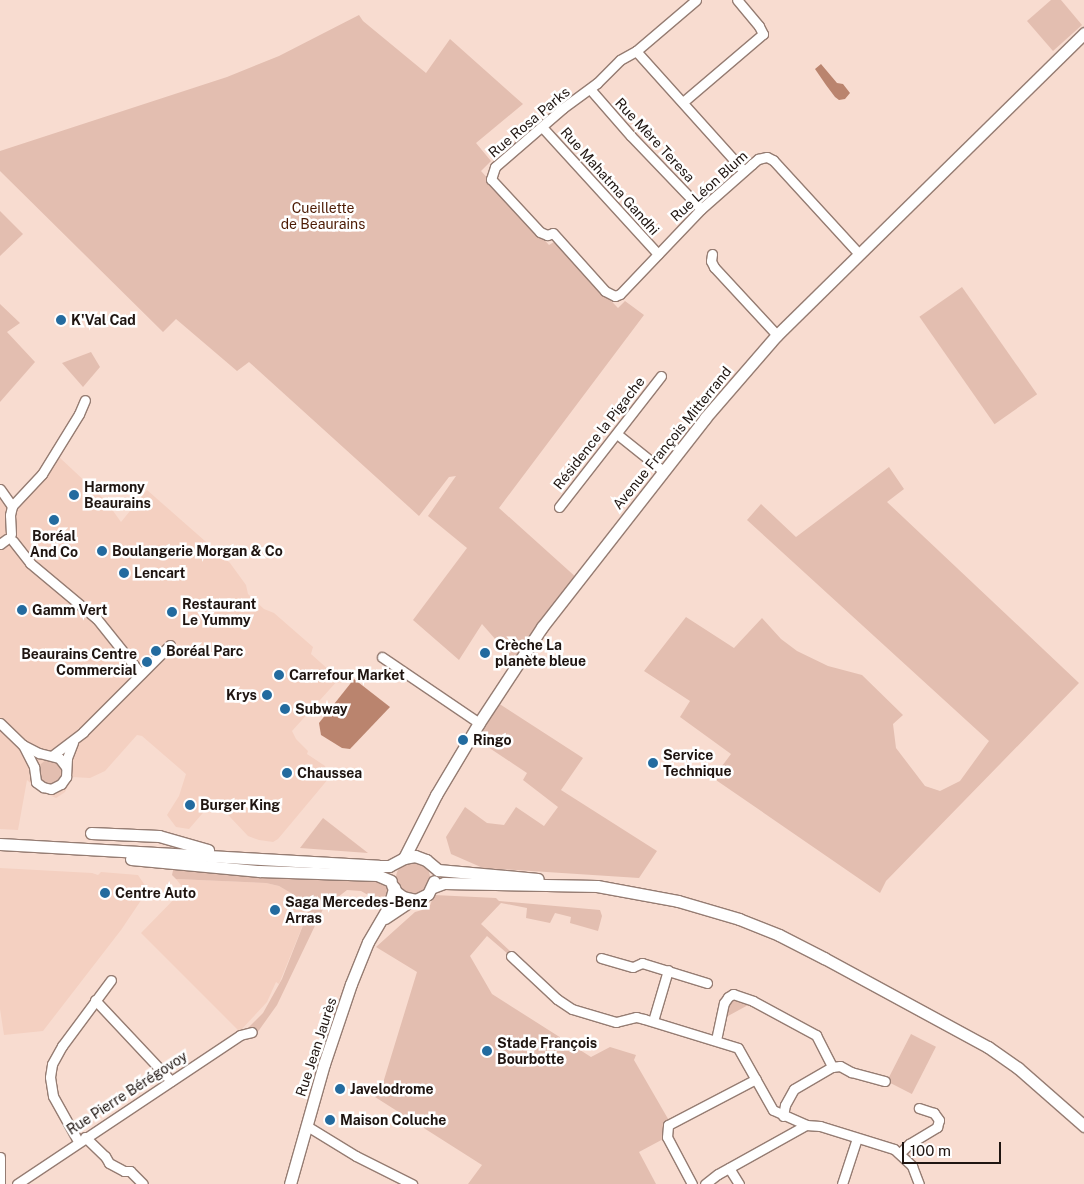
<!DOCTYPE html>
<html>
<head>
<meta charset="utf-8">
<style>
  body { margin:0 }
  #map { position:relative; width:1084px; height:1184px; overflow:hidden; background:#f8dcd0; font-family:"Public Sans",sans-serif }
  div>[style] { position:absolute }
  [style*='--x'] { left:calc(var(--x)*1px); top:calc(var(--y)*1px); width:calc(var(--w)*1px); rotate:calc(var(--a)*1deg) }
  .built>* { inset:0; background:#f4d0c1 }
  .green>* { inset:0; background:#e3beb0; transform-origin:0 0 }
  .round { border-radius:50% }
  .water>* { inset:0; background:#ba846e }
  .roads { filter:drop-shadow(1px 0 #957c72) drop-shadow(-1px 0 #957c72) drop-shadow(0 1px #957c72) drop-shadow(0 -1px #957c72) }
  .minor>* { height:9px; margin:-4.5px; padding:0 4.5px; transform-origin:4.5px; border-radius:4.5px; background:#fff }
  .major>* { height:11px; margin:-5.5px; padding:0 5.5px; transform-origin:5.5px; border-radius:5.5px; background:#fff }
  .dots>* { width:14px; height:14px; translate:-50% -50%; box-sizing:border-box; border:2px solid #fff; border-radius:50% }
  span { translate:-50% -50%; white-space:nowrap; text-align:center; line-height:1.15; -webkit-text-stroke:5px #fff; paint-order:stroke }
  .street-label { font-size:14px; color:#1f1511 }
  .park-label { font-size:14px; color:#4c1a03 }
  .poi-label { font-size:14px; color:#1f1511; font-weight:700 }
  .left { translate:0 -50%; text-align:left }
  .right { translate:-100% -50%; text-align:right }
  .scale { position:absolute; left:902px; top:1142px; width:99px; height:22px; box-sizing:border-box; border:2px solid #1f1511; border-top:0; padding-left:6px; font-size:15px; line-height:18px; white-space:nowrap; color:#1f1511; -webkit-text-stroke:4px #fff; paint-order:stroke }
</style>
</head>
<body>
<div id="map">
  <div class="built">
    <div style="clip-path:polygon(58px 456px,106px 501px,121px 522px,147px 490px,230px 563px,246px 585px,248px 594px,264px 609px,274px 613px,313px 647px,311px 654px,339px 679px,292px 731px,296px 739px,308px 751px,307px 754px,325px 766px,329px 778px,278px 839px,273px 842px,259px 840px,248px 836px,214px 800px,189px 829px,176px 827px,167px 815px,179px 796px,186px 774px,142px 736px,137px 735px,105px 771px,90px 778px,72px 777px,65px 792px,56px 798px,38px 790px,27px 780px,18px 830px,0 829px,0 489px,12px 506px)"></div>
    <div style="clip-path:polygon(0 868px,92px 873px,98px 875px,101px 872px,138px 875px,148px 890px,121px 930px,43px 1031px,4px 1035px,0 1009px)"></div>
    <div style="clip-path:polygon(176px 879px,266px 883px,279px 886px,311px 905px,279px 984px,276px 982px,267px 1002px,242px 1029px,238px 1030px,141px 933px,184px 889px)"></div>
  </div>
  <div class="green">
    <div style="clip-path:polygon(1051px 0,1061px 0,1082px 25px,1053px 51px,1027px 21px)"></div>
    <div style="clip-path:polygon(359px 15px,363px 21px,426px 73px,450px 39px,523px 104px,476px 143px,491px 161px,481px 171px,549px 245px,554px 242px,618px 308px,625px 301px,644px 315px,499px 508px,578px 579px,517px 664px,482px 624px,459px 660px,413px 620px,467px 548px,428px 516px,456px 476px,449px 477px,419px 516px,249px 362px,237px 371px,176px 319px,163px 332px,0 171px,0 151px,227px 77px,279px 56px)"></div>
    <div style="clip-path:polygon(0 211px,23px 234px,0 256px)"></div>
    <div style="left:962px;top:287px;width:131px;height:52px;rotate:55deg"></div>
    <div style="clip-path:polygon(0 304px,20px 323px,7px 332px,35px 362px,0 402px)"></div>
    <div style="clip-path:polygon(91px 352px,100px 367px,83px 387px,62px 363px)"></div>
    <div style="clip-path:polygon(889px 467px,904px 489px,887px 502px,1079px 683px,886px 881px,880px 893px,713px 778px,731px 754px,680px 717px,690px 701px,644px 671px,686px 617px,734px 648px,762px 618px,781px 639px,797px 651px,828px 666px,862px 675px,903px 715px,893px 724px,896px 748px,925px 786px,940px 791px,960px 781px,989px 741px,747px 520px,761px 504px,796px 537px)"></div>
    <div style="clip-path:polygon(498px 703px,583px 758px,561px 790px,657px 851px,639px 878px,483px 868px,451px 854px,446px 837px,465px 807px,487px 823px,504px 825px,516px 807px,544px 826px,558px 807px,523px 780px,527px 773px,476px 739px)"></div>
    <div class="round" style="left:38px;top:760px;width:24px;height:24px"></div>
    <div style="clip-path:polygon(323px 818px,368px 853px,300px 848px)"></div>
    <div class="round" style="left:396px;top:861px;width:34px;height:34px"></div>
    <div style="clip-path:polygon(174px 866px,374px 878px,389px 886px,389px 901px,382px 896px,375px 899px,361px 891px,347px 890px,323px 909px,277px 1005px,257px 1033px,252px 1032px,248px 1028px,263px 1013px,282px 979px,311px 905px,279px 886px,266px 883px,176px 879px,172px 875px)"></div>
    <div style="clip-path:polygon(434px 895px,496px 898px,499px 901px,600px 910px,602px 916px,598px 931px,570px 923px,571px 917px,555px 913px,550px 923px,526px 918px,527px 908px,501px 903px,481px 924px,511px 952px,508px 954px,487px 936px,470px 956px,492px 994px,591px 1057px,610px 1047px,636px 1055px,634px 1060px,671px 1124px,667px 1137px,639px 1152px,656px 1184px,468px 1184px,482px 1165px,375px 1097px,383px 1083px,417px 972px,376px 947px,415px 912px,429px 908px)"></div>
    <div style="clip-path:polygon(736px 999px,750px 1004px,728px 1016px,725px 1011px,727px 1004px)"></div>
    <div style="left:911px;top:1034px;width:28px;height:53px;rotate:27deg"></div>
  </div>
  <div class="water">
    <div style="clip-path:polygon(821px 64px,837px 83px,843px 84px,850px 93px,845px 99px,839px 100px,835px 97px,826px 85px,815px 69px)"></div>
    <div style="clip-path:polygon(354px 679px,390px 707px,350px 749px,342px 748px,321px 735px,319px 723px)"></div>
  </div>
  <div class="roads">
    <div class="minor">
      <div style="--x:696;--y:0;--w:79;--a:139.6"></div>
      <div style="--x:636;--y:51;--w:18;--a:151"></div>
      <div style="--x:620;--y:60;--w:33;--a:135"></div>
      <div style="--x:597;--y:83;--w:42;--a:143.7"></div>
      <div style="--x:563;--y:108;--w:90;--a:139.1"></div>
      <div style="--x:495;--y:167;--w:13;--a:108"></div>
      <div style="--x:491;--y:179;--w:72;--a:47.2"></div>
      <div style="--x:540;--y:232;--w:8;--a:23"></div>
      <div style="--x:547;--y:235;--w:6;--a:-18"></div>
      <div style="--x:553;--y:233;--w:78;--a:48.1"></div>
      <div style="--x:605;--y:291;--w:11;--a:27"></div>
      <div style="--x:615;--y:296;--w:5;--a:-22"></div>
      <div style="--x:620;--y:294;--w:117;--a:-46.4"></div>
      <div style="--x:701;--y:209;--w:68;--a:-41.4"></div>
      <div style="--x:752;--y:164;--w:8;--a:-40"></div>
      <div style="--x:758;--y:159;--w:9;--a:-13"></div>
      <div style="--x:767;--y:157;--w:7;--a:27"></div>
      <div style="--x:773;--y:160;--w:127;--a:47.5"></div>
      <div style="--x:636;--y:51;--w:161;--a:48"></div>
      <div style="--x:590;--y:89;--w:62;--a:48.9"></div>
      <div style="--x:631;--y:136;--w:101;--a:46.2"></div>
      <div style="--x:683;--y:102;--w:105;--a:-40.4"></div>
      <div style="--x:763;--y:34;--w:9;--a:-117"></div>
      <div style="--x:759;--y:26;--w:34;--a:-130"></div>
      <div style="--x:542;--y:127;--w:172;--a:47.6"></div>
      <div style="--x:712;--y:254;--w:7;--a:98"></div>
      <div style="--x:711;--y:261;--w:7;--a:63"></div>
      <div style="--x:714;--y:267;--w:93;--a:47.2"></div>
      <div style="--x:617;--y:434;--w:58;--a:38.7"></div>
      <div style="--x:0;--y:489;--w:21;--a:55"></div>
      <div style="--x:559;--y:507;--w:166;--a:-52.1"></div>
      <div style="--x:11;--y:534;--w:19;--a:-93"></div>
      <div style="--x:10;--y:515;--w:9;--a:-77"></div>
      <div style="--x:12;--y:506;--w:44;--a:-46.8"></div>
      <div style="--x:42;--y:474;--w:70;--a:-58.3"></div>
      <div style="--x:79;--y:414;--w:15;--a:-67"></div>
      <div style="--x:13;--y:541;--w:28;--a:52"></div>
      <div style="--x:30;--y:563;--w:87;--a:39.9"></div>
      <div style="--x:97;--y:619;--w:70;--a:51.3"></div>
      <div style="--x:0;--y:544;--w:9;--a:-36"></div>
      <div style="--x:382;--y:657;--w:117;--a:34.2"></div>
      <div style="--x:0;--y:723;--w:32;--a:44"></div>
      <div style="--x:23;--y:745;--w:18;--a:27"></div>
      <div style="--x:39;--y:753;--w:21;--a:14"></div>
      <div style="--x:59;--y:758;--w:11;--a:52"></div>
      <div style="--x:23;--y:745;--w:25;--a:63"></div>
      <div style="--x:34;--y:767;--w:15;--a:82"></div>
      <div style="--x:36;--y:782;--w:9;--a:36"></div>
      <div style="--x:43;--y:787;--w:8;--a:14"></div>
      <div style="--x:51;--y:789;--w:11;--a:-27"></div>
      <div style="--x:61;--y:784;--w:9;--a:-54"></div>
      <div style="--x:66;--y:777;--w:19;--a:-87"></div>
      <div style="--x:67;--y:758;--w:17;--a:-69"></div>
      <div style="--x:53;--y:755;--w:38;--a:-37"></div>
      <div style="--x:83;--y:732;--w:123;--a:-45"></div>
      <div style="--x:511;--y:956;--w:63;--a:43.1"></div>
      <div style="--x:557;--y:999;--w:18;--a:34"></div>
      <div style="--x:572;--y:1009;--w:46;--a:16.5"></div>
      <div style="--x:616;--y:1022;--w:21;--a:-14"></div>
      <div style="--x:636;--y:1017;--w:8;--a:14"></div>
      <div style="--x:644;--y:1019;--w:98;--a:17.1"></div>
      <div style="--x:738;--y:1048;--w:71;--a:60.6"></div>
      <div style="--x:773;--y:1110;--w:36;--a:24"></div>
      <div style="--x:806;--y:1125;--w:14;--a:4"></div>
      <div style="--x:820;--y:1126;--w:77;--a:17.3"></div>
      <div style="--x:894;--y:1149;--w:25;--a:43"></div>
      <div style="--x:912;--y:1166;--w:19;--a:69"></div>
      <div style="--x:601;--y:958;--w:33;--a:16"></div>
      <div style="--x:633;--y:967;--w:10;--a:-24"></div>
      <div style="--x:642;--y:963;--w:68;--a:17.1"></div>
      <div style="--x:95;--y:1000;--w:111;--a:46.8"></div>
      <div style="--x:653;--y:1021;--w:53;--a:-73.6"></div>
      <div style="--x:716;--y:1040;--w:38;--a:-78"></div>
      <div style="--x:724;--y:1003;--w:7;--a:-56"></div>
      <div style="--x:728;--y:997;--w:6;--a:-31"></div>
      <div style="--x:733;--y:994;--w:21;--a:19"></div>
      <div style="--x:753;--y:1001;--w:72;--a:28.4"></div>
      <div style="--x:816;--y:1035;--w:36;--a:63"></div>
      <div style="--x:783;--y:1116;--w:11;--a:-80"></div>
      <div style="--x:785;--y:1105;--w:18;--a:-61"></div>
      <div style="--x:794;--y:1089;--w:44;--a:-30.1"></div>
      <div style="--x:832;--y:1067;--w:8;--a:-7"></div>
      <div style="--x:840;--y:1066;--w:13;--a:29"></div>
      <div style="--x:851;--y:1072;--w:35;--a:15"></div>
      <div style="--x:307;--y:1126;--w:57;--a:31.5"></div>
      <div style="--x:356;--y:1156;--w:63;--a:26.6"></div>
      <div style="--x:85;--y:1137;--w:28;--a:44"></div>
      <div style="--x:105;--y:1156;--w:8;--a:60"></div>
      <div style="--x:109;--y:1163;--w:17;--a:28"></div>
      <div style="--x:124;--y:1171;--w:6;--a:0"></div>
      <div style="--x:130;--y:1171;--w:18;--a:45"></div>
      <div style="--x:78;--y:1141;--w:51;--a:-119.1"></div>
      <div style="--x:53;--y:1096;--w:19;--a:-99"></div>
      <div style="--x:50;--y:1077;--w:13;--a:-81"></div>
      <div style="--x:52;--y:1064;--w:21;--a:-61"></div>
      <div style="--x:62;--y:1046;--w:82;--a:-53.4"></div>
      <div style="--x:900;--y:1153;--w:13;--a:-45"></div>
      <div style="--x:909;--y:1144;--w:33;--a:-31"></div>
      <div style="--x:937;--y:1127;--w:7;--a:-74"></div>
      <div style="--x:939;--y:1120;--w:9;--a:-126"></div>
      <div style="--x:934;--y:1113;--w:16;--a:-162"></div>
      <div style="--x:0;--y:1157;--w:27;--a:90"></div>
      <div style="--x:729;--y:1168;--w:19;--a:58"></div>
      <div style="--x:17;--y:1184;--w:268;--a:-33.7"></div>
      <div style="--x:240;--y:1035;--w:12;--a:-14"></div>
      <div style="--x:692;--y:1184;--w:53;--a:-118"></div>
      <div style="--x:667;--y:1137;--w:12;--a:-85"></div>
      <div style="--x:668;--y:1125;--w:99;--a:-27.6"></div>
      <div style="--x:705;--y:1184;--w:16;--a:-38"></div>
      <div style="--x:718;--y:1174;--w:101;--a:-29.1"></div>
      <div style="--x:842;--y:1184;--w:48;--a:-71.9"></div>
    </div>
    <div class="major">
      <div style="--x:91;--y:833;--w:68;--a:2.5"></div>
      <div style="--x:159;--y:836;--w:51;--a:15.9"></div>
      <div style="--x:0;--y:844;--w:379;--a:3.3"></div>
      <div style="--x:378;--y:866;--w:11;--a:0"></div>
      <div style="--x:389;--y:866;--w:17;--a:-28"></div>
      <div style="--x:404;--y:858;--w:11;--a:-10"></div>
      <div style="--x:415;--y:856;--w:12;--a:20"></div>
      <div style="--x:426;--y:860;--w:16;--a:40"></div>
      <div style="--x:438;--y:870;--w:100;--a:5.1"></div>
      <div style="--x:404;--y:858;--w:71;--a:-63.1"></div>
      <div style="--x:436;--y:795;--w:84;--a:-59.2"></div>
      <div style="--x:479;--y:723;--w:115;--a:-56.7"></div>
      <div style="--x:542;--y:627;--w:265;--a:-52"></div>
      <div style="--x:705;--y:418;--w:110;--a:-49.1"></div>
      <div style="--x:777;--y:335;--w:431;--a:-44.5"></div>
      <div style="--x:131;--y:859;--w:129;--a:5.4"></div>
      <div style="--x:259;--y:871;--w:118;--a:1.9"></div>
      <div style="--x:377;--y:875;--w:15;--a:23"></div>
      <div style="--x:392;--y:885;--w:8;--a:60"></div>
      <div style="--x:396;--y:892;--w:9;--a:36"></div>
      <div style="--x:403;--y:897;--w:13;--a:13"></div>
      <div style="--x:416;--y:900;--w:13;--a:-27"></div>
      <div style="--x:428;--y:894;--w:14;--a:-65"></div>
      <div style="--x:433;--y:887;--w:12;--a:-20"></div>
      <div style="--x:444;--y:883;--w:153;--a:1.1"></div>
      <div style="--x:597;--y:886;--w:82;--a:10.5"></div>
      <div style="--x:678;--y:901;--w:64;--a:16.4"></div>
      <div style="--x:739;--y:919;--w:43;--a:21.8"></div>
      <div style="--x:779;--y:935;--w:51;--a:27.1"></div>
      <div style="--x:824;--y:958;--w:187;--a:28.5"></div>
      <div style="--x:988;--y:1047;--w:37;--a:35"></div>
      <div style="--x:1018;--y:1068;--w:88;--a:41.3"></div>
      <div style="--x:385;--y:918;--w:32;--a:-34"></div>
      <div style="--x:290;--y:1184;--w:125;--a:-74.2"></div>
      <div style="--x:324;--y:1064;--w:84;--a:-71.4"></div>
      <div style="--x:351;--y:984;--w:45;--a:-68"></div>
      <div style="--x:368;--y:942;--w:42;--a:-59.7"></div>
      <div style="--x:389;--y:906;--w:19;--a:-74"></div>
    </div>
  </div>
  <div class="dots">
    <div style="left:61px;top:320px;background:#236b9f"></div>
    <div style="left:74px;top:495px;background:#236b9f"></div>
    <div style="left:54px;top:520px;background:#236b9f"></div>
    <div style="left:102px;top:551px;background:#236b9f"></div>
    <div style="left:124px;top:573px;background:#236b9f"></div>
    <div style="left:22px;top:610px;background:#236b9f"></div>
    <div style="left:172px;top:612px;background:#236b9f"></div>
    <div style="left:156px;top:651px;background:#236b9f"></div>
    <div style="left:485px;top:653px;background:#236b9f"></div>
    <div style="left:147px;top:662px;background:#236b9f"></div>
    <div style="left:279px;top:675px;background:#236b9f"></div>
    <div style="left:267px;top:695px;background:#236b9f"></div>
    <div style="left:285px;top:709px;background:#236b9f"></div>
    <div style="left:463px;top:740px;background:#236b9f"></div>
    <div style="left:653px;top:763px;background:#236b9f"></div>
    <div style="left:287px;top:773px;background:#236b9f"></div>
    <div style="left:190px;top:805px;background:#236b9f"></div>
    <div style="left:105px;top:893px;background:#236b9f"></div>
    <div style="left:275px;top:910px;background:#236b9f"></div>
    <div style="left:487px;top:1051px;background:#236b9f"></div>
    <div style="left:340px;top:1089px;background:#236b9f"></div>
    <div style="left:330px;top:1120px;background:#236b9f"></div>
  </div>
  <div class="street-label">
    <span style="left:529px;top:122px;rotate:-40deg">Rue Rosa Parks</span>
    <span style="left:655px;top:140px;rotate:47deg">Rue Mère Teresa</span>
    <span style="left:610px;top:181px;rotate:48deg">Rue Mahatma Gandhi</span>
    <span style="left:709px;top:186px;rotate:-42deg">Rue Léon Blum</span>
    <span style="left:599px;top:433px;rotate:-52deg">Résidence la Pigache</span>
    <span style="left:672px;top:438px;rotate:-51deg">Avenue François Mitterrand</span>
    <span style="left:316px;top:1047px;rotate:-72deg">Rue Jean Jaurès</span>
    <span style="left:127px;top:1093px;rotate:-33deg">Rue Pierre Bérégovoy</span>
  </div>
  <div class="park-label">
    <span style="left:323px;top:216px">Cueillette<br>de Beaurains</span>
  </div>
  <div class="poi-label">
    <span class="left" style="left:71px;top:320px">K'Val Cad</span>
    <span class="left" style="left:84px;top:495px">Harmony<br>Beaurains</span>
    <span style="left:54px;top:544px">Boréal<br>And Co</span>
    <span class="left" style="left:112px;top:551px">Boulangerie Morgan &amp; Co</span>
    <span class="left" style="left:134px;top:573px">Lencart</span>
    <span class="left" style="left:182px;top:612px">Restaurant<br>Le Yummy</span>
    <span class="left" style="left:32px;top:610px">Gamm Vert</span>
    <span class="left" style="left:495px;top:653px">Crèche La<br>planète bleue</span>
    <span class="left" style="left:166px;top:651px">Boréal Parc</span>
    <span class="right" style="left:137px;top:662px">Beaurains Centre<br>Commercial</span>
    <span class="left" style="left:289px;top:675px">Carrefour Market</span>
    <span class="right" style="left:257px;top:695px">Krys</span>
    <span class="left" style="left:295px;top:709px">Subway</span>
    <span class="left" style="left:473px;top:740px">Ringo</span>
    <span class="left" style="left:663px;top:763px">Service<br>Technique</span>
    <span class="left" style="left:297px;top:773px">Chaussea</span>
    <span class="left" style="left:200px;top:805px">Burger King</span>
    <span class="left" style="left:115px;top:893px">Centre Auto</span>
    <span class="left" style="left:285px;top:910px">Saga Mercedes-Benz<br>Arras</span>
    <span class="left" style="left:497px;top:1051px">Stade François<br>Bourbotte</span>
    <span class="left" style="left:350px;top:1089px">Javelodrome</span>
    <span class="left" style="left:340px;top:1120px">Maison Coluche</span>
  </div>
  <div class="scale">100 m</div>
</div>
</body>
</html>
